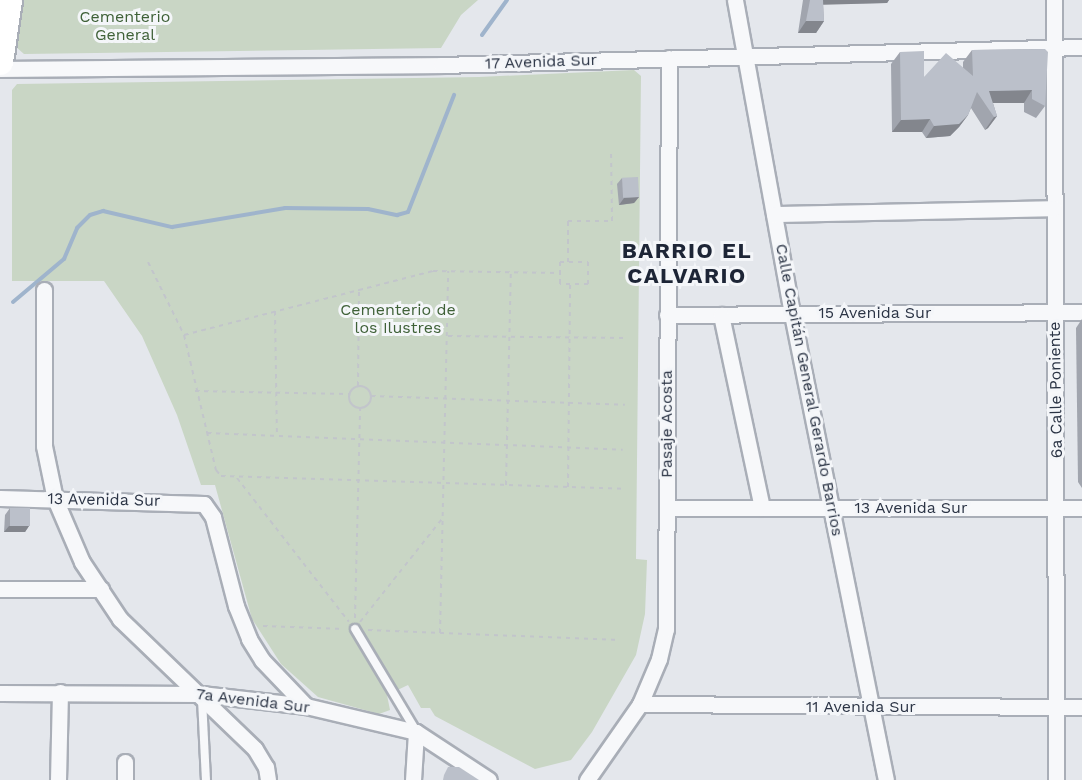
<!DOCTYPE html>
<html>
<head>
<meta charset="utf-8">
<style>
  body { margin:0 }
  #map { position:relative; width:1082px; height:780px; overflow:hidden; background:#e4e7ec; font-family:"Work Sans",sans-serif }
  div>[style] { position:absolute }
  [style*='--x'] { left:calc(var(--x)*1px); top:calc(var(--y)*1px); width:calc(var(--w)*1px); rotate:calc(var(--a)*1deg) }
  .green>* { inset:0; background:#c9d6c5 }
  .stream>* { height:4px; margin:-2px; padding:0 2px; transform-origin:2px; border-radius:2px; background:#9fb4cc }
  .path>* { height:2px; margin-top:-1px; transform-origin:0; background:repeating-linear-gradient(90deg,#c2c5cb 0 4.5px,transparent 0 9px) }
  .path>.ring { margin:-1px; padding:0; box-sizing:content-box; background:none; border:2px solid #c2c5cb; border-radius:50% }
  .roads { filter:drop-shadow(2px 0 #a9aeb7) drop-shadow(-2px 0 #a9aeb7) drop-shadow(0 2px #a9aeb7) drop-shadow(0 -2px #a9aeb7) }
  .service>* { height:8px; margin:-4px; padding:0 4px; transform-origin:4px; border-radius:4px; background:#f7f8fa }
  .minor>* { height:15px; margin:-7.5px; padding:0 7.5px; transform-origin:7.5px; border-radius:7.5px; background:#f7f8fa }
  .trunk>* { height:26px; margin:-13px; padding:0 13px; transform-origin:13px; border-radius:13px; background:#fff }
  .wall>* { inset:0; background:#a1a5ae }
  .shaded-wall>* { inset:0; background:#83868d }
  .building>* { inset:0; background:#bbc0ca; transform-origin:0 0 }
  span { translate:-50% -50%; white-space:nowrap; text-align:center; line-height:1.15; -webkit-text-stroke:6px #f4f6f9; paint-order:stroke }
  .park-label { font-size:16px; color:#3f6138 }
  .street-label { font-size:16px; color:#2b3445 }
  .district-label { font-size:22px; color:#1d2536; font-weight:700; letter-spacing:1.5px }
</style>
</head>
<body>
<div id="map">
  <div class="green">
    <div style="clip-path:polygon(23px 0,478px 0,461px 15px,441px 48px,24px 54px,16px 47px)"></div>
    <div style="clip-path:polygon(634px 70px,641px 76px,636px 559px,647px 560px,645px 614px,636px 655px,592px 732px,571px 760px,535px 769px,435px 716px,430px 708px,421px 708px,408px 685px,387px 695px,390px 710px,379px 714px,318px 697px,281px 664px,252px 619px,215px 485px,201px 485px,177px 415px,142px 336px,104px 281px,12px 281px,12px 90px,17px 84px,479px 77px)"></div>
  </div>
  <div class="stream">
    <div style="--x:482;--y:35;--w:43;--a:-54.5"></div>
    <div style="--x:13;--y:302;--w:67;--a:-40.1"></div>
    <div style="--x:64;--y:259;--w:34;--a:-67"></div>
    <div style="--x:77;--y:228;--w:18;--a:-45"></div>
    <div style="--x:90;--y:215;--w:14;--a:-17"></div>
    <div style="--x:103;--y:211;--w:71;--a:13.1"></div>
    <div style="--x:172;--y:227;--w:115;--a:-9.5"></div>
    <div style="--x:285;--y:208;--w:83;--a:0.7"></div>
    <div style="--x:368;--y:209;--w:30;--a:12"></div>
    <div style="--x:397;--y:215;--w:11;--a:-15"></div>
    <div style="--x:408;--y:212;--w:126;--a:-68.5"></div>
  </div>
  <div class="path">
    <div style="--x:148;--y:262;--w:81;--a:63.7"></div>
    <div style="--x:184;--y:335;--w:139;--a:76.7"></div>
    <div style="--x:216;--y:470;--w:8;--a:50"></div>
    <div style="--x:221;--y:476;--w:403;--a:1.8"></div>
    <div style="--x:560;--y:262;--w:28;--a:0"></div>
    <div style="--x:588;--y:262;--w:22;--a:90"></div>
    <div style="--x:588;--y:284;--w:28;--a:180"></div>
    <div style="--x:560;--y:284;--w:22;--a:-90"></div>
    <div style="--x:568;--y:262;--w:41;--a:-90"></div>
    <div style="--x:568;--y:221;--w:44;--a:0"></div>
    <div style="--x:612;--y:221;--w:68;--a:-90.8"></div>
    <div style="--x:275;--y:311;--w:125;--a:89.1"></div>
    <div style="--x:184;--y:335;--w:257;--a:-14.4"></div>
    <div style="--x:433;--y:271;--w:127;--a:0.9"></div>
    <div style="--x:448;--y:336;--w:180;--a:0.6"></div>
    <div class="ring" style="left:349px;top:386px;width:20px;height:20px"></div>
    <div style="--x:358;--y:386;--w:96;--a:-89.4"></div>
    <div style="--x:195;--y:391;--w:154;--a:1.1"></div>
    <div style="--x:371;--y:396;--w:254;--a:2"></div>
    <div style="--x:207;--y:433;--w:416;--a:2.3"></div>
    <div style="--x:237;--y:478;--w:182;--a:52.1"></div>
    <div style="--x:506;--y:485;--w:213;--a:-88.7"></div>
    <div style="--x:568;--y:487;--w:203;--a:-89.4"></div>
    <div style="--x:355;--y:618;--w:210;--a:-88.6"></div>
    <div style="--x:360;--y:622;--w:132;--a:-51.5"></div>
    <div style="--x:263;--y:626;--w:81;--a:2.1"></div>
    <div style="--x:368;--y:630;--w:252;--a:2.3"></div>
    <div style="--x:440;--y:633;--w:362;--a:-88.7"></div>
  </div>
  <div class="roads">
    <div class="service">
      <div style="--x:355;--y:629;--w:119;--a:59.1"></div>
      <div style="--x:202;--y:699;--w:81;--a:87.2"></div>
    </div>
    <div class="minor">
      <div style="--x:735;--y:0;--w:319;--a:79.7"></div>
      <div style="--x:792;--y:314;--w:475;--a:78.6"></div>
      <div style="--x:1054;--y:0;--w:780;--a:89.85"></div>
      <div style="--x:0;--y:69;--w:441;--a:-0.5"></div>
      <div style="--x:441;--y:65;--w:641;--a:-1.61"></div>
      <div style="--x:774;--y:214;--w:280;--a:-1.2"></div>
      <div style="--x:44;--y:290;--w:156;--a:90"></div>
      <div style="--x:44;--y:446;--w:54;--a:78.3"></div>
      <div style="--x:55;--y:499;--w:69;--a:66.8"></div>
      <div style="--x:82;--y:562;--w:69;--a:56.3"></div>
      <div style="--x:120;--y:619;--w:187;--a:43.9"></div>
      <div style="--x:255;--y:749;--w:21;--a:59"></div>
      <div style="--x:266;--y:767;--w:13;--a:81"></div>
      <div style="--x:667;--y:315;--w:415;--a:-0.4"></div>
      <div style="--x:721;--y:315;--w:197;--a:78"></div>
      <div style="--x:0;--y:498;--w:204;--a:1.7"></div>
      <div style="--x:204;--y:504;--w:16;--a:55"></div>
      <div style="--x:213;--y:517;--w:92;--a:75.5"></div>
      <div style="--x:236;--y:606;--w:35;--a:68"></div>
      <div style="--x:249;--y:639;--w:25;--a:58"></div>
      <div style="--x:262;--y:660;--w:64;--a:46.3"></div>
      <div style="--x:667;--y:508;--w:415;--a:0"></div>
      <div style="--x:0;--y:589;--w:101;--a:0"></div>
      <div style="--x:0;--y:693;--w:201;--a:0.3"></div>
      <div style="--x:201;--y:694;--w:106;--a:6.5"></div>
      <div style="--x:306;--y:706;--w:113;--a:13.3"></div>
      <div style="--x:416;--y:732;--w:87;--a:33.3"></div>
      <div style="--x:640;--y:704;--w:442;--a:0.4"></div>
      <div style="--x:58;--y:780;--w:88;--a:-88.7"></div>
      <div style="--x:125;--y:780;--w:18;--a:-90"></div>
      <div style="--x:413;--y:780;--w:48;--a:-86.4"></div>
      <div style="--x:587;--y:780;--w:93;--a:-55.1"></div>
      <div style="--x:640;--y:704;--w:49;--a:-67.1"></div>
      <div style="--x:659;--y:659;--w:31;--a:-77"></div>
      <div style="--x:666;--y:629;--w:571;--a:-89.7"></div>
    </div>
    <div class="trunk">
      <div style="--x:0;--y:62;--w:63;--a:-81.7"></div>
    </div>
  </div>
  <div class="wall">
    <div style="clip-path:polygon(803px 0,889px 0,887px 3px,823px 4px,824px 21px,816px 33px,798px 33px)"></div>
    <div style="clip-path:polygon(1045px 49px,1045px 106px,1036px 118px,1024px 112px,1024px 103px,993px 103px,997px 116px,988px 128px,985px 130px,971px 108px,968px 115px,959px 127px,950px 136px,926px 138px,922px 132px,892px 132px,891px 64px,900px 52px,924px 77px,963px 68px,963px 62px,972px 50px)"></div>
    <div style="clip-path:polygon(622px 178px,639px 197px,634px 203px,619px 205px,617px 184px)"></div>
    <div style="clip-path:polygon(1082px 319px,1082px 488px,1078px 482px,1076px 328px)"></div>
    <div style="clip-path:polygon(10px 508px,29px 526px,25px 532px,4px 532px,5px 515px)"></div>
  </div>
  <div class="shaded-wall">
    <div style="clip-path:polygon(818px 0,889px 0,887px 3px,815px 5px)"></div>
    <div style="clip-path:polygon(806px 21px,824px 21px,816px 33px,798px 33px)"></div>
    <div style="clip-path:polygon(1032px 90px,1024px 103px,985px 103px,989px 91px)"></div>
    <div style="clip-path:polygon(968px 115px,959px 127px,950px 136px,926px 138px,934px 126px)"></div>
    <div style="clip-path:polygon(997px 116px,988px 128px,985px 130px,994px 117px)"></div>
    <div style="clip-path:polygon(930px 119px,922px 132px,892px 132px,901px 120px)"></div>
    <div style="clip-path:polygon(639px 197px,634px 203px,619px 205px,624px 198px)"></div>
    <div style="clip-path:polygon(9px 526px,29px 526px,25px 532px,4px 532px)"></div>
  </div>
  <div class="building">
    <div style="clip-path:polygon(810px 0,823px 0,824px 21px,806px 21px)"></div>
    <div style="clip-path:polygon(1045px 49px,1048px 52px,1045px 106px,1032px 99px,1032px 90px,989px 91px,997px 116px,994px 117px,977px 92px,968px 115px,959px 124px,934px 126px,930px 119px,901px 120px,900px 52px,924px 51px,924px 77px,946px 53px,973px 76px,972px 50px)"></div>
    <div style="left:638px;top:177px;width:20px;height:16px;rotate:87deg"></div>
    <div style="left:10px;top:508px;width:20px;height:18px"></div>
    <div style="clip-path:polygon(448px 767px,459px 767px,479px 780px,443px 780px,444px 775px)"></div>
  </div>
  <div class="park-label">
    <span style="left:125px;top:26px">Cementerio<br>General</span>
    <span style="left:398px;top:319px">Cementerio de<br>los Ilustres</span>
  </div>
  <div class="street-label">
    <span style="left:541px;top:62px;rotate:-2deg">17 Avenida Sur</span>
    <span style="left:875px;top:313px">15 Avenida Sur</span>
    <span style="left:809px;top:390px;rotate:79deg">Calle Capitán General Gerardo Barrios</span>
    <span style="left:1056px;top:390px;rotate:-91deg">6a Calle Poniente</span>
    <span style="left:667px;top:424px;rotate:-90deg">Pasaje Acosta</span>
    <span style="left:104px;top:500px;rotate:1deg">13 Avenida Sur</span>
    <span style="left:911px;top:508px">13 Avenida Sur</span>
    <span style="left:253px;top:701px;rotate:7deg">7a Avenida Sur</span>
    <span style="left:861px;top:707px">11 Avenida Sur</span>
  </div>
  <div class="district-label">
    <span style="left:687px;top:263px">BARRIO EL<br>CALVARIO</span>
  </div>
</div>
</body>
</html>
